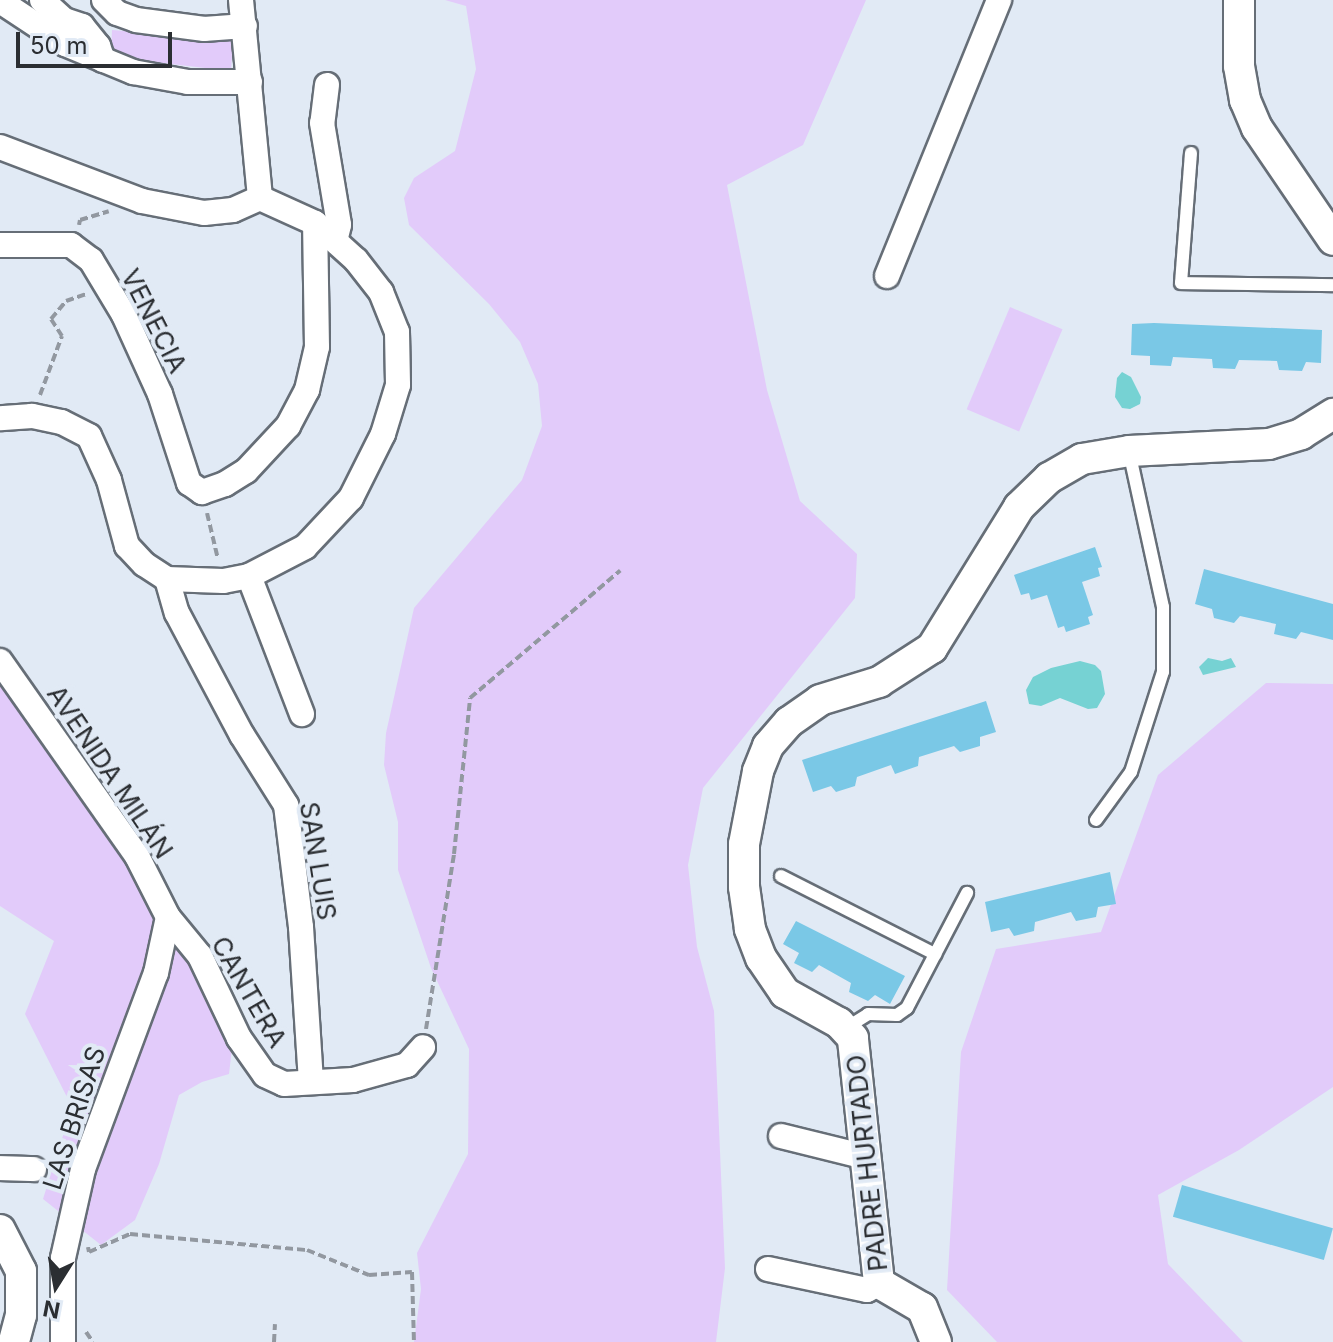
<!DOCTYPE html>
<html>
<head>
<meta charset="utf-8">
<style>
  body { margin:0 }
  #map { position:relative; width:1333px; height:1342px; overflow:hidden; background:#e1eaf5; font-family:Inter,sans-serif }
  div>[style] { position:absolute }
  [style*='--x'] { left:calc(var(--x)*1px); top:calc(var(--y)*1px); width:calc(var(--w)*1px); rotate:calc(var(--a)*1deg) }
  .green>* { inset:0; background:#e2cbfa; transform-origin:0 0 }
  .water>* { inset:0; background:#76d2d3 }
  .building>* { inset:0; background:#7ac8e6; transform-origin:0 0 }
  .path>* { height:4px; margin-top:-2px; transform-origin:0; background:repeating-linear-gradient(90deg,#9298a0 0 8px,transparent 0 12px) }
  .roads { filter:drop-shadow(2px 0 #666e77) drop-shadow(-2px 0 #666e77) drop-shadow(0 2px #666e77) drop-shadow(0 -2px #666e77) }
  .service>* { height:12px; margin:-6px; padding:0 6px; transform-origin:6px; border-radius:6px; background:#fff }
  .minor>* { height:24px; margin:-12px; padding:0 12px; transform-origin:12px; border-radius:12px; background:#fff }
  .tertiary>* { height:30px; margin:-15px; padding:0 15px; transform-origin:15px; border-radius:15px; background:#fff }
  span { translate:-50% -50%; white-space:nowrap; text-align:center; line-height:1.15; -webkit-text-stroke:8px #e1eaf5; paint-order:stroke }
  .street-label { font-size:26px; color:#2b2e32 }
  .north { position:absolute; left:16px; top:1246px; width:80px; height:80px; -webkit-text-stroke:6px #e1eaf5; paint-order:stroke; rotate:191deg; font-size:22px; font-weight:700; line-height:32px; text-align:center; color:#2b2e32 }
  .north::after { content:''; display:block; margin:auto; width:28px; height:36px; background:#2b2e32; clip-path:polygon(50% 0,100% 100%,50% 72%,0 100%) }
  .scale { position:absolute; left:16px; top:32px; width:156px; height:36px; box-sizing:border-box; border:4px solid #2b2e32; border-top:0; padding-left:10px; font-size:24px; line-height:28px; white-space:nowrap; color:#2b2e32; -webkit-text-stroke:6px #e1eaf5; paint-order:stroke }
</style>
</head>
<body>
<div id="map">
  <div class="green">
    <div style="clip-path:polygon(445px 0,866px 0,803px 145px,727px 185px,767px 390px,800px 501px,857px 554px,855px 598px,703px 788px,688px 865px,697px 947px,714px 1011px,725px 1268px,716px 1342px,414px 1342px,421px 1289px,417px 1253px,468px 1154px,469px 1049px,431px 968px,398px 870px,398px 822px,384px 765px,386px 733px,414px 608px,522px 480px,542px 426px,538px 384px,520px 342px,489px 304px,409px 225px,404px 198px,414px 178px,455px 151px,476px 69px,466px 6px)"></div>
    <div style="clip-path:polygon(112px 30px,233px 40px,231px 71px,111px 57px)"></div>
    <div style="left:1010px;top:307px;width:57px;height:111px;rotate:23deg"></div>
    <div style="clip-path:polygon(0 669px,35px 713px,234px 1031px,229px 1074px,202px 1082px,179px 1095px,159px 1164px,135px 1220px,101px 1245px,43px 1199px,72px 1107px,25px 1014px,54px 941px,0 906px)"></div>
    <div style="clip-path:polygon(1266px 683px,1333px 684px,1333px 1087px,1239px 1150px,1158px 1195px,1168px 1264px,1243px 1342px,997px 1342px,947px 1290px,961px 1052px,996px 949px,1101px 932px,1158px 775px)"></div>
  </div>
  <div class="water">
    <div style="clip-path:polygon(1122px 372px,1131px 377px,1141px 397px,1140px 404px,1130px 409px,1122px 408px,1115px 397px,1117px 378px)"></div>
    <div style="clip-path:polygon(1208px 658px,1222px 661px,1231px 658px,1236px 667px,1203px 675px,1199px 667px)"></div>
    <div style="clip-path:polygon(1080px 661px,1095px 665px,1101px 671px,1105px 694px,1097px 708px,1088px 709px,1060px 698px,1041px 706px,1029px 704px,1026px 690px,1033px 677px,1051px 668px)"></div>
  </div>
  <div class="building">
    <div style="clip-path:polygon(1154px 323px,1322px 330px,1321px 363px,1306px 362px,1302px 371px,1279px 370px,1277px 361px,1239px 360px,1235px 369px,1213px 368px,1212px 359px,1173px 357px,1171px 366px,1150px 365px,1150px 356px,1131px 355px,1132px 324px)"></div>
    <div style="clip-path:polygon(1095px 547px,1102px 567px,1098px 568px,1100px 576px,1082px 582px,1093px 615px,1088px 617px,1090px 624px,1066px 632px,1064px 626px,1058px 628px,1047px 595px,1031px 600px,1029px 593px,1021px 595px,1014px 575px)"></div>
    <div style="clip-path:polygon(1204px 569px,1333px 604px,1333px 640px,1301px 632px,1296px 639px,1274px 634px,1276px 624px,1240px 616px,1234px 623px,1214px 618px,1212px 609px,1195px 604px)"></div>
    <div style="clip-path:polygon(986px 701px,996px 732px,980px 737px,980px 746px,960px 752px,954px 746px,919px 757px,918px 766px,895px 774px,891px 765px,857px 777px,855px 786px,836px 792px,831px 786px,813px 792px,802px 760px)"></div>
    <div style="clip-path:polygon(1110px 872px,1116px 904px,1098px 907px,1096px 917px,1076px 921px,1071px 912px,1035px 922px,1034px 931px,1014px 936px,1009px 928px,991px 932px,985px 902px)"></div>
    <div style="clip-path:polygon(796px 921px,905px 976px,890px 1004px,875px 995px,868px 1001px,849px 992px,851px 983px,819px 965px,812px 972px,794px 963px,799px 953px,783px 944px)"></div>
    <div style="left:1182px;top:1185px;width:157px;height:33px;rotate:16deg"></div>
  </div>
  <div class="path">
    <div style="--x:79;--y:225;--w:5;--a:-79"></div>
    <div style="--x:80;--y:220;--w:30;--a:-17"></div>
    <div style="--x:40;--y:395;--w:63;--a:-69.6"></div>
    <div style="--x:62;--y:336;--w:20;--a:-123"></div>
    <div style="--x:51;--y:319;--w:23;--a:-50"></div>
    <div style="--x:66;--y:301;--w:21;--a:-19"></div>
    <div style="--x:207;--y:513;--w:47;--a:76.6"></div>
    <div style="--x:426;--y:1029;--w:177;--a:-80.9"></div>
    <div style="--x:454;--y:854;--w:157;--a:-84.1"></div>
    <div style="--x:470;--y:698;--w:197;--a:-40.3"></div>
    <div style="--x:88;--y:1247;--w:5;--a:79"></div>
    <div style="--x:89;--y:1252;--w:45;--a:-23.7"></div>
    <div style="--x:130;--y:1234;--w:178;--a:5.2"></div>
    <div style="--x:307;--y:1250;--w:67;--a:22"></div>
    <div style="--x:369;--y:1275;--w:43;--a:-4"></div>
    <div style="--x:412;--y:1272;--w:70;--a:88.4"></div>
    <div style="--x:86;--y:1332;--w:12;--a:55"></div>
    <div style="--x:274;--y:1342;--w:18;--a:-87"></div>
  </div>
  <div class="roads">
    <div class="service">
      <div style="--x:1191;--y:153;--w:130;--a:94.4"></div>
      <div style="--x:1181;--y:283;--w:152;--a:0.8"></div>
      <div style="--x:1096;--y:820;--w:59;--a:-53.9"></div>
      <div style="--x:1131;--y:772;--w:105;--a:-72.3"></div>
      <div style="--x:1163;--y:672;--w:65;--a:-90"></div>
      <div style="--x:1163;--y:607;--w:160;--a:-102.3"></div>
      <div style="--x:781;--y:876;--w:173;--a:26.9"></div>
      <div style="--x:846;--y:1028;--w:26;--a:-32"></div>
      <div style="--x:868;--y:1014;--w:29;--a:2"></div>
      <div style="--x:897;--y:1015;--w:12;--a:-35"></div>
      <div style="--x:907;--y:1008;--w:130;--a:-62.4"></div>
    </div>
    <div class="minor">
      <div style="--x:42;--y:0;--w:30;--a:42"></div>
      <div style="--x:64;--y:20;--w:19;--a:18"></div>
      <div style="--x:82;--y:26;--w:26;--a:51"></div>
      <div style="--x:98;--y:46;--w:15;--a:70"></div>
      <div style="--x:104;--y:0;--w:18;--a:45"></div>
      <div style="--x:117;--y:13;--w:20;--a:20"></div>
      <div style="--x:136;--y:20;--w:69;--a:7.5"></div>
      <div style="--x:204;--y:29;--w:41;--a:-4.2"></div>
      <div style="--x:241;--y:0;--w:199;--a:84.5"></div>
      <div style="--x:0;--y:1;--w:78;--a:33.5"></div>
      <div style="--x:65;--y:44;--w:74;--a:22.4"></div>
      <div style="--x:133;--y:72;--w:56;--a:10.3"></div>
      <div style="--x:188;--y:82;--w:62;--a:0"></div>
      <div style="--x:327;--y:85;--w:38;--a:97"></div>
      <div style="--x:322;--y:123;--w:103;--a:80.5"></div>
      <div style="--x:339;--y:225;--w:16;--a:104"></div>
      <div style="--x:0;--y:147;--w:152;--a:20.8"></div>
      <div style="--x:142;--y:201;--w:63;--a:11"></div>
      <div style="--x:204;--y:213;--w:29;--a:-6"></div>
      <div style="--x:233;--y:210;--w:30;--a:-24"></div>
      <div style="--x:260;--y:198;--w:60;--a:24.4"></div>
      <div style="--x:315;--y:223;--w:55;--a:42.1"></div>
      <div style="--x:356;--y:260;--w:41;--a:52"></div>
      <div style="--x:381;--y:292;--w:43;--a:68.2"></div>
      <div style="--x:397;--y:332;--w:53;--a:88.9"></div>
      <div style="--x:398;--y:385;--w:51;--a:107"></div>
      <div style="--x:383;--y:434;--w:72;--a:116.6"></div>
      <div style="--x:351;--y:498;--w:67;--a:133.2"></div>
      <div style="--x:305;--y:547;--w:63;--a:152.6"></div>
      <div style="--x:249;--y:576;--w:26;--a:169"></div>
      <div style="--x:223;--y:581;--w:56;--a:-178"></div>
      <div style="--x:167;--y:579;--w:27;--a:-147"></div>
      <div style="--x:144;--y:564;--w:25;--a:-133"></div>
      <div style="--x:127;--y:546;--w:68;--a:-105.3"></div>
      <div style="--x:109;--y:480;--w:48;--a:-114.4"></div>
      <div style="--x:89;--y:436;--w:31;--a:-153"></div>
      <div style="--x:61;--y:422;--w:30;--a:-168"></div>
      <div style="--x:32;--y:416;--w:32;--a:176"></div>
      <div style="--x:0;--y:245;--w:71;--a:0"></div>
      <div style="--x:71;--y:245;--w:25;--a:37"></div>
      <div style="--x:91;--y:260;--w:64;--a:59"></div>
      <div style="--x:124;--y:315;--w:87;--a:65.5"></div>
      <div style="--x:160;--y:394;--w:94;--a:72"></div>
      <div style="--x:189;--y:483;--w:16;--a:35"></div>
      <div style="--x:202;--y:492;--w:24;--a:-19"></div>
      <div style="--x:225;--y:484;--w:25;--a:-32"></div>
      <div style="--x:246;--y:471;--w:62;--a:-47"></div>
      <div style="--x:288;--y:426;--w:41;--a:-62.2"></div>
      <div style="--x:307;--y:390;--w:44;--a:-76.9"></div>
      <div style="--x:317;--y:347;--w:124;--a:-90.9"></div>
      <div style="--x:887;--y:276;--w:298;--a:-67.9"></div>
      <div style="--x:249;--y:576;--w:148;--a:69"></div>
      <div style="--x:167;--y:579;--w:35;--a:74"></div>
      <div style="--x:177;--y:613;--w:138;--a:62"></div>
      <div style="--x:242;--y:735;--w:83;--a:57.8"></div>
      <div style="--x:286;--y:805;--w:123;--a:83"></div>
      <div style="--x:301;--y:927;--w:155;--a:86.3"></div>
      <div style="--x:0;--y:661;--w:238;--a:54.9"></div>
      <div style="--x:137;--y:856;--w:68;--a:63.1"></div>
      <div style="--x:168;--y:917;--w:50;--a:50.6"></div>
      <div style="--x:200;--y:956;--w:91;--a:64.6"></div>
      <div style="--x:239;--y:1038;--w:45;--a:54.9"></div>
      <div style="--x:265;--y:1075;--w:21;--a:25"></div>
      <div style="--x:284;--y:1084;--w:69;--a:-3.3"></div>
      <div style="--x:353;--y:1080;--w:56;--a:-15.5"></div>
      <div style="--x:407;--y:1065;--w:24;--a:-48"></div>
      <div style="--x:781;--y:1136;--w:88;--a:13.9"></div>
      <div style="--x:0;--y:1168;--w:34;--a:2"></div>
      <div style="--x:768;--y:1269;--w:101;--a:12"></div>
      <div style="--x:867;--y:1290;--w:14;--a:-30"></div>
      <div style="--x:63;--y:1342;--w:84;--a:-90"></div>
      <div style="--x:63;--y:1258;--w:91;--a:-77.3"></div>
      <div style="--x:83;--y:1169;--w:209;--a:-69.6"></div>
      <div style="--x:156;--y:973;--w:57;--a:-77.9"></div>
    </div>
    <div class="tertiary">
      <div style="--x:1239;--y:0;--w:66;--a:90"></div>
      <div style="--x:1239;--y:66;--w:35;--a:80"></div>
      <div style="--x:1245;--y:100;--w:30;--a:67"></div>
      <div style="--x:1257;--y:128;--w:135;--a:55.8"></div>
      <div style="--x:0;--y:1230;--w:46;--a:62.9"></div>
      <div style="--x:21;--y:1271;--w:44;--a:90"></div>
      <div style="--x:21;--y:1315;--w:28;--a:105"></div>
      <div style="--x:936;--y:1342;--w:37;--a:-112"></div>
      <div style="--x:922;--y:1308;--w:50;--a:-149.8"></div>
      <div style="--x:879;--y:1283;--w:246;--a:-96.1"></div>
      <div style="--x:853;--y:1038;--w:21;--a:-133"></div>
      <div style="--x:839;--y:1023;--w:62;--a:-150.9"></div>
      <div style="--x:785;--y:993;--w:42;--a:-124.4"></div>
      <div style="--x:761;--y:958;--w:31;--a:-111"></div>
      <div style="--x:750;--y:929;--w:42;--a:-98.1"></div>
      <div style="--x:744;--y:887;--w:43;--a:-90"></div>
      <div style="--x:744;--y:844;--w:74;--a:-79.1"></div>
      <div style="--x:758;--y:771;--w:27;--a:-68"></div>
      <div style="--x:768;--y:746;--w:32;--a:-49"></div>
      <div style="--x:789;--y:722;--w:38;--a:-35"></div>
      <div style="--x:820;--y:700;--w:62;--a:-17"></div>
      <div style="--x:879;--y:682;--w:63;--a:-32.7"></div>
      <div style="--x:932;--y:648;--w:166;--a:-58.3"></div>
      <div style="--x:1019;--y:507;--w:42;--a:-44"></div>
      <div style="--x:1049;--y:478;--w:38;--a:-30"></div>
      <div style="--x:1082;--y:459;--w:48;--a:-9.7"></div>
      <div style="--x:1129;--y:451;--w:140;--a:-2.9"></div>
      <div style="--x:1269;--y:444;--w:34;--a:-17"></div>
      <div style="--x:1301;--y:434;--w:38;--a:-32"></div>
    </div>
  </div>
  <div class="street-label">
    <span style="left:154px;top:321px;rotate:63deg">VENECIA</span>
    <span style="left:110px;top:772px;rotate:56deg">AVENIDA MILÁN</span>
    <span style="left:318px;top:861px;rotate:81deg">SAN LUIS</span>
    <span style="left:249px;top:992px;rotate:60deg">CANTERA</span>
    <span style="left:74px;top:1118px;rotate:-72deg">LAS BRISAS</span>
    <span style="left:867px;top:1163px;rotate:-96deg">PADRE HURTADO</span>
  </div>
  <div class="north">N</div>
  <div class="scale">50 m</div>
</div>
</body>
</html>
